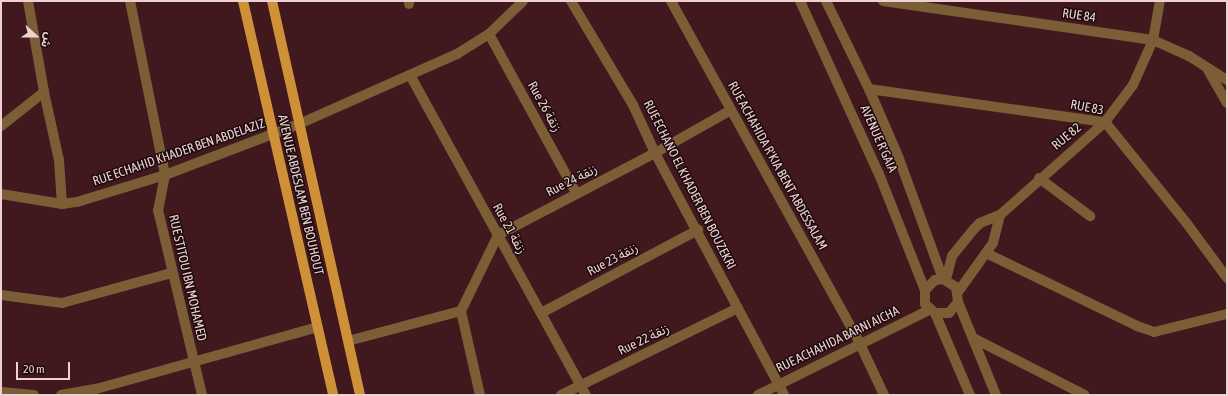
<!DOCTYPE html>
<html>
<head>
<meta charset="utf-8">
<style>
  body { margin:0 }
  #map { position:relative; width:1228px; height:396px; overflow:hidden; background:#40181e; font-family:"Asap Condensed","Noto Sans Arabic",sans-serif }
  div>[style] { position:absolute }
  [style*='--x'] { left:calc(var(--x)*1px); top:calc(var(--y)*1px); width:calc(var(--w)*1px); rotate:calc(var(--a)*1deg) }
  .minor>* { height:10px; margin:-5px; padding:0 5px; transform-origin:5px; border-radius:5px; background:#7b5d36 }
  .major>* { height:10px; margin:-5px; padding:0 5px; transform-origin:5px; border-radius:5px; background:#cf9137 }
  span { translate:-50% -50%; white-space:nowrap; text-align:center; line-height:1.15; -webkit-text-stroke:3px #1c0a0c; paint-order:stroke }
  .street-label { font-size:13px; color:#edd2d3 }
  .frame { position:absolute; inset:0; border:2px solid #edd2d3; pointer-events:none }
  .north { position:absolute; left:16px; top:16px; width:40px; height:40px; -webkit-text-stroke:3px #1c0a0c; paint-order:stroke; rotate:111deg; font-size:11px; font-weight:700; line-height:16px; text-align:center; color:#edd2d3 }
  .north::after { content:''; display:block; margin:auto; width:14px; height:18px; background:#edd2d3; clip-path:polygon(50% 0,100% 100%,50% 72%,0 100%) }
  .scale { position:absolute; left:16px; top:362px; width:54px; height:18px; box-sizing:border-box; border:2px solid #edd2d3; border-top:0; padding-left:5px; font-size:12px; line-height:14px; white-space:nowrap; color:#edd2d3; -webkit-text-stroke:3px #1c0a0c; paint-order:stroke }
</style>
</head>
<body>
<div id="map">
  <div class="minor">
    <div style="--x:28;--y:1;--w:92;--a:80"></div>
    <div style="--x:44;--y:92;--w:70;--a:77.6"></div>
    <div style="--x:59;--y:160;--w:44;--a:86.1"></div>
    <div style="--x:130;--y:1;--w:177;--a:78.6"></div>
    <div style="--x:165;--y:175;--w:36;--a:101"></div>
    <div style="--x:158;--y:210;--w:190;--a:76.6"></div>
    <div style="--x:409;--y:1;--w:3;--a:90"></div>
    <div style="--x:571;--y:1;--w:121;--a:59.2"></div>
    <div style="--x:633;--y:105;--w:53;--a:65.4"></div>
    <div style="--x:655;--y:153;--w:274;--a:61.9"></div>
    <div style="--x:671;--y:1;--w:392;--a:61.1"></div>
    <div style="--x:860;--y:344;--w:56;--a:64.8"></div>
    <div style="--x:800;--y:1;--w:190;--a:65.5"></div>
    <div style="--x:879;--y:174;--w:125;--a:68.4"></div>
    <div style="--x:826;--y:1;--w:98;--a:64"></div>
    <div style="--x:869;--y:89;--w:73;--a:66.6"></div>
    <div style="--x:898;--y:156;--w:131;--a:69.9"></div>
    <div style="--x:883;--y:1;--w:273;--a:8.2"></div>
    <div style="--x:1153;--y:40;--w:39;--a:24"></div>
    <div style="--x:1189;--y:56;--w:45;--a:32.3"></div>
    <div style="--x:489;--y:34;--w:181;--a:61.3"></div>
    <div style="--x:1208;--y:70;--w:38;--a:60"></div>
    <div style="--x:410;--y:75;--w:365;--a:61.2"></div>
    <div style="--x:869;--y:89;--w:238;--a:8"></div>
    <div style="--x:1105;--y:122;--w:127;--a:51.1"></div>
    <div style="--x:1185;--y:221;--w:71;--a:53.6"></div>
    <div style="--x:1;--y:126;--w:55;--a:-38.3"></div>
    <div style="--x:1039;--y:178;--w:64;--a:36.7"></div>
    <div style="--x:1;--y:194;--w:62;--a:9.3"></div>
    <div style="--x:62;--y:204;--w:15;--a:-8"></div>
    <div style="--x:77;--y:202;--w:92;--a:-17.1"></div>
    <div style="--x:165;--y:175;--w:143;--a:-20.8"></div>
    <div style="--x:299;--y:124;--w:173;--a:-23.9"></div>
    <div style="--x:457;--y:54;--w:38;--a:-32"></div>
    <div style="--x:489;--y:34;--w:47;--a:-44.1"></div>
    <div style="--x:986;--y:253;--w:168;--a:25.8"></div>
    <div style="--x:1137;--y:326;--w:18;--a:19"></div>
    <div style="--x:1154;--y:332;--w:75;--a:-13.9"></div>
    <div style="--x:946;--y:279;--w:24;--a:-75"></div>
    <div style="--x:952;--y:256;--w:35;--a:-51"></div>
    <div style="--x:974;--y:229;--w:8;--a:-45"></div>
    <div style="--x:980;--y:223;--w:22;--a:-22"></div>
    <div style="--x:1000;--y:215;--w:140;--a:-41.5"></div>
    <div style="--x:1105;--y:122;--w:46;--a:-52.9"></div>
    <div style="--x:1133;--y:85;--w:49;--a:-66"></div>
    <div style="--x:1153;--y:40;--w:40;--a:-80"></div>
    <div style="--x:958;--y:292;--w:60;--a:-54.5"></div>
    <div style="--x:993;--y:243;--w:29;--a:-76"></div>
    <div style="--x:1;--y:295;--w:62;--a:7.5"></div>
    <div style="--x:62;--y:303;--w:114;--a:-15.3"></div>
    <div style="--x:958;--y:302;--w:14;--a:129"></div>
    <div style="--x:949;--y:313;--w:14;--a:180"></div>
    <div style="--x:935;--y:313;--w:13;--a:-138"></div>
    <div style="--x:925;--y:304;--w:14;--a:-90"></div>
    <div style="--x:925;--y:290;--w:14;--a:-45"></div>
    <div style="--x:935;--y:280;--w:8;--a:-7"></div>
    <div style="--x:943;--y:279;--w:15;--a:32"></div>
    <div style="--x:956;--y:287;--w:15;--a:82"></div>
    <div style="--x:958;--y:302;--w:100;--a:67.8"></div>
    <div style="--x:461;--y:311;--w:85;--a:-64"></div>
    <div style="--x:498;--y:235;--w:177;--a:-27.6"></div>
    <div style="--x:655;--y:153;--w:87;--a:-29.5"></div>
    <div style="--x:461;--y:311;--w:86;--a:77.3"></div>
    <div style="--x:541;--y:313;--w:178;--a:-27.9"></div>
    <div style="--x:935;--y:313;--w:89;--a:66.9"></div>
    <div style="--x:975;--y:339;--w:123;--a:27"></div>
    <div style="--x:348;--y:341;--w:117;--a:-14.9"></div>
    <div style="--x:1;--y:392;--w:33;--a:5"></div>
    <div style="--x:61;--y:395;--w:36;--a:-10"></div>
    <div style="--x:96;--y:389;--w:230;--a:-15.6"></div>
    <div style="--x:561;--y:395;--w:197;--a:-26.2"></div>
    <div style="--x:758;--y:395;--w:191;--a:-26.4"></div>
  </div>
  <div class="major">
    <div style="--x:243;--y:1;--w:404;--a:77.1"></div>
    <div style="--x:272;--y:1;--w:404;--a:77.4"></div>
  </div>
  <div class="street-label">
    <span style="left:1079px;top:16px;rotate:8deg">RUE 84</span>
    <span style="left:544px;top:107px;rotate:61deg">Rue 26 زنقة</span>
    <span style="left:1087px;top:108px;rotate:11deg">RUE 83</span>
    <span style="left:1067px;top:137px;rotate:-40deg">RUE 82</span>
    <span style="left:878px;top:139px;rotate:66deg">AVENUE R'GAIA</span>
    <span style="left:179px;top:153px;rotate:-19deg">RUE ECHAHID KHADER BEN ABDELAZIZ</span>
    <span style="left:777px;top:166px;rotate:61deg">RUE ACHAHIDA R'KIA BENT ABDESSALAM</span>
    <span style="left:572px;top:181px;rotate:-27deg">Rue 24 زنقة</span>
    <span style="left:689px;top:185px;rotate:63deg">RUE ECHANO EL KHADER BEN BOUZEKRI</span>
    <span style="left:300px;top:195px;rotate:77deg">AVENUE ABDESLAM BEN BOUHOUT</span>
    <span style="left:509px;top:229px;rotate:61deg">Rue 21 زنقة</span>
    <span style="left:613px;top:260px;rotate:-28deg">Rue 23 زنقة</span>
    <span style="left:187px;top:278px;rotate:77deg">RUE STITOU IBN MOHAMED</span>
    <span style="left:644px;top:340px;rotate:-26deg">Rue 22 زنقة</span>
    <span style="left:838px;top:340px;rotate:-26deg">RUE ACHAHIDA BARNI AICHA</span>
  </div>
  <div class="frame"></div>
  <div class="north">ش</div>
  <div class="scale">20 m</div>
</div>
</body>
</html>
